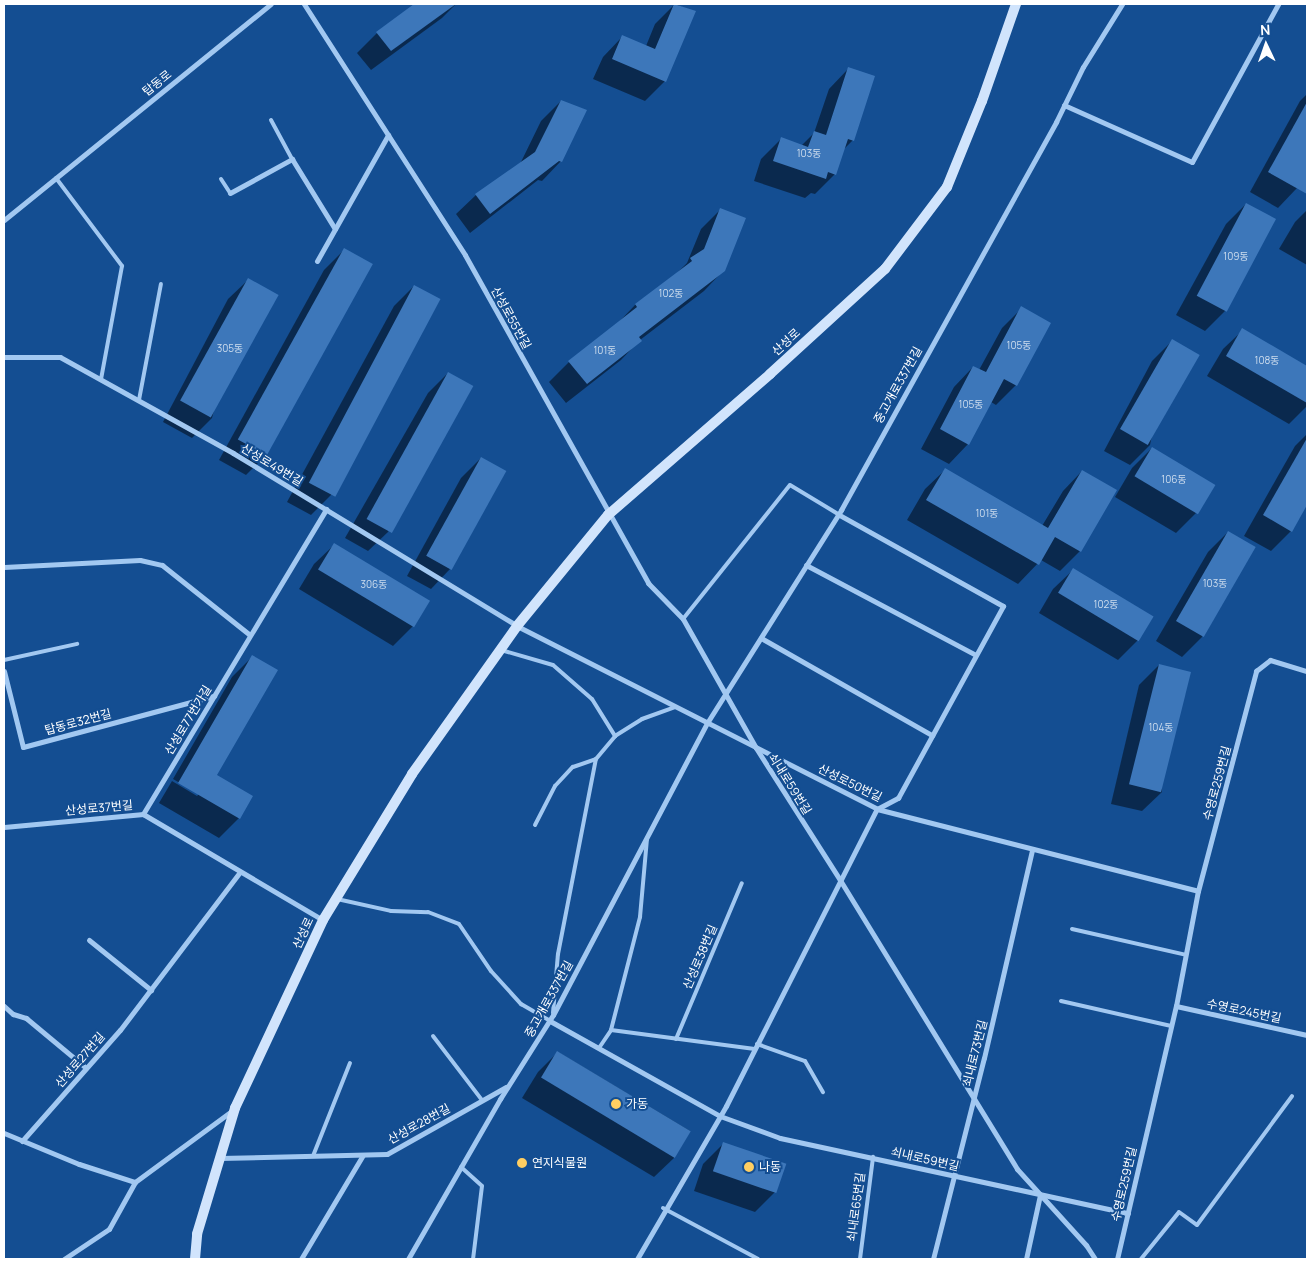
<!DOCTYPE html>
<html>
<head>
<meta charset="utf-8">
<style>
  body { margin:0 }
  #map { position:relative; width:1311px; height:1263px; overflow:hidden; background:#144e92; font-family:Manrope,"Noto Sans KR",sans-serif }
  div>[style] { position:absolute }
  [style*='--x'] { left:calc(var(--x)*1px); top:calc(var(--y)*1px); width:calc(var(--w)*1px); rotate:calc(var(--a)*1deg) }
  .shadow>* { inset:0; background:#0007 }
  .building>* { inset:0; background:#3d77ba; transform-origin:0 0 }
  .lane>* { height:4px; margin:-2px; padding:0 2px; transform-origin:2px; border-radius:2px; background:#a2c8f1 }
  .street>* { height:5px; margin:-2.5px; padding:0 2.5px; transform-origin:2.5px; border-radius:2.5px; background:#a2c8f1 }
  .secondary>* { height:10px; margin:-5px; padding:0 5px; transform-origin:5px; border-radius:5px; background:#d1e4fc }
  .dots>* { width:14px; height:14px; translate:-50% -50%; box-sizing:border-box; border:2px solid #144e92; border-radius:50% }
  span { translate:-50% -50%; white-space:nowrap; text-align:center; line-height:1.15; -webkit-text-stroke:4px #144e92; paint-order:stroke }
  .number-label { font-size:10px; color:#ceddee }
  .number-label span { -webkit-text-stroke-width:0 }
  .street-label { font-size:12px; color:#fff }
  .poi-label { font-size:12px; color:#fff }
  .left { translate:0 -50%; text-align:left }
  .frame { position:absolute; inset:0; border:5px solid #fff; pointer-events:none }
  .north { position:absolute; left:1241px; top:20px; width:50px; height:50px; -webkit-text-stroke:4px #144e92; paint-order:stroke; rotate:357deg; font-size:14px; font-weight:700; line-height:20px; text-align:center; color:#fff }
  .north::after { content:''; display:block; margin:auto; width:18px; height:22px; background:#fff; clip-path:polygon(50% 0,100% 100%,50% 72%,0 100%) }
</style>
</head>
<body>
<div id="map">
  <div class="shadow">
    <div style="clip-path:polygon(416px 4px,456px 4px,442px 18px,371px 70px,357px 53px,377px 33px)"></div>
    <div style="clip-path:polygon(675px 4px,694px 12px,665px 81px,645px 101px,593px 79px,603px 57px,622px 37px,646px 46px,655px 24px)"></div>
    <div style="clip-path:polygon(848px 69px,853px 140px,844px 149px,835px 174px,815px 194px,811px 193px,805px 198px,754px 181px,761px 159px,781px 139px,801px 146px,814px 133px,829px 89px)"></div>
    <div style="clip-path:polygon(1307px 94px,1307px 171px,1297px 188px,1278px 208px,1250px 192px,1300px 101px)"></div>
    <div style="clip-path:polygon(561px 101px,561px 161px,542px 181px,538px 180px,470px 233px,456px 214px,476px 195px,520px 164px,541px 121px)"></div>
    <div style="clip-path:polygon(1246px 204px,1225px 311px,1205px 331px,1176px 315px,1226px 224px)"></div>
    <div style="clip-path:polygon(721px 209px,724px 270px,704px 291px,640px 340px,621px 360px,566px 403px,549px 382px,569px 362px,616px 325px,635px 305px,674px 276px,687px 263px,701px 229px)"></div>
    <div style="clip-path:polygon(1307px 210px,1307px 265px,1279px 249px,1295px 222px)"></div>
    <div style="clip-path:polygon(344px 250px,266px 455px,246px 475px,219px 460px,324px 270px)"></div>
    <div style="clip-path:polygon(248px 280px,212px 418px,192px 438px,163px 422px,228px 299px)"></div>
    <div style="clip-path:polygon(414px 286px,331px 495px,311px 515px,287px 502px,394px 306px)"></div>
    <div style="clip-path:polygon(1022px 308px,1016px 385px,996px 405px,991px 402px,968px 444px,949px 464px,921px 449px,954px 387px,973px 367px,979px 370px,1002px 328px)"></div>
    <div style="clip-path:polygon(1243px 330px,1307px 367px,1307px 406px,1289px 424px,1207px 376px,1223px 349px)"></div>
    <div style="clip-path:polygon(1172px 341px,1150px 445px,1130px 465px,1104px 451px,1152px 361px)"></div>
    <div style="clip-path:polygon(448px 373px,471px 386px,388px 532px,368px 551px,345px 538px,428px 393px)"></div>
    <div style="clip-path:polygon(1307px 434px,1307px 502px,1291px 531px,1271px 551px,1244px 536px,1295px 446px)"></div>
    <div style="clip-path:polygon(1152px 448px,1213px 485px,1196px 513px,1176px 533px,1115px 497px,1132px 468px)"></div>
    <div style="clip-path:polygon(481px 458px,450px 569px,431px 589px,407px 576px,461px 478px)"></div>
    <div style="clip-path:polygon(945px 470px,1042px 526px,1063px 491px,1082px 471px,1080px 551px,1060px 571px,1041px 560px,1018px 584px,907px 520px,925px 489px)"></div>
    <div style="clip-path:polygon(1228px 532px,1202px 637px,1182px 657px,1156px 641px,1208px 552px)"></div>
    <div style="clip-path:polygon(334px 545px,428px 602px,413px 626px,393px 646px,299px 589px,314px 564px)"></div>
    <div style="clip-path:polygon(1073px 570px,1152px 617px,1138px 640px,1118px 660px,1039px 613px,1053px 589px)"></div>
    <div style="clip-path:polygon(252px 657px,215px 775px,239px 818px,219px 838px,159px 803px,172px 781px,197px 796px,199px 794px,173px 779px,232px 677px)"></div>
    <div style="clip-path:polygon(1159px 665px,1162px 792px,1142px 811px,1111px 804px,1139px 685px)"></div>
    <div style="clip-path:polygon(558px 1052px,690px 1131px,674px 1158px,654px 1177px,522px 1098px,538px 1072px)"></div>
    <div style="clip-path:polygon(723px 1144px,775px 1192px,755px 1212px,694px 1191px,703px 1164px)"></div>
  </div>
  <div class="building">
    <div style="clip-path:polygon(414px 4px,456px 4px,391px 51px,376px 32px)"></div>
    <div style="clip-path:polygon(674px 4px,696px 11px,666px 82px,612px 59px,622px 35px,655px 49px)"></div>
    <div style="clip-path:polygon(848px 67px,875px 76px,854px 141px,848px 139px,836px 175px,828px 172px,826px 179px,773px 161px,781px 137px,808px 147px,814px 131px,826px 135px)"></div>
    <div style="clip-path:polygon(561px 100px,587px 110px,562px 162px,559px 161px,490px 214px,475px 194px,535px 152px)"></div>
    <div style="clip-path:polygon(1307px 102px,1307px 194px,1268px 172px)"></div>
    <div style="left:1246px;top:203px;width:34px;height:105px;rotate:28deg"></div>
    <div style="clip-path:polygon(720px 208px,746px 218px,725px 271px,639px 337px,642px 341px,587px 384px,568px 361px,637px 307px,635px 304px,692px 261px,690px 258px,704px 249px)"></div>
    <div style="left:344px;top:248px;width:33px;height:219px;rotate:29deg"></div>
    <div style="left:248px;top:278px;width:35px;height:140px;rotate:29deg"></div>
    <div style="left:414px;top:285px;width:30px;height:224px;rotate:28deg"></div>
    <div style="clip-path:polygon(1021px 306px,1051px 323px,1017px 386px,1004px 379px,969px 445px,940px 429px,973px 366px,986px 372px)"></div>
    <div style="clip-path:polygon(1242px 328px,1307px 366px,1307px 403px,1226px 356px)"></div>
    <div style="left:1172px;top:339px;width:32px;height:104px;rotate:30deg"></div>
    <div style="left:448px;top:372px;width:29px;height:168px;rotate:29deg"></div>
    <div style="clip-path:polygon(1307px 438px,1307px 505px,1292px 532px,1263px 515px)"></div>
    <div style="left:1152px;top:447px;width:74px;height:34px;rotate:31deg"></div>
    <div style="left:481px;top:457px;width:29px;height:113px;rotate:29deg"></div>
    <div style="clip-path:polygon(945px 468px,1048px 528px,1082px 470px,1117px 490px,1081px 552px,1055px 537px,1039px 565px,926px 500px)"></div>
    <div style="left:1228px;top:531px;width:32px;height:104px;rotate:30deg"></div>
    <div style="left:334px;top:543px;width:112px;height:31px;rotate:31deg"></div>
    <div style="left:1073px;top:568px;width:94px;height:29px;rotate:31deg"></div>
    <div style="clip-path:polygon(252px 655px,278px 670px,217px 775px,253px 796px,240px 819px,178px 783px)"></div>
    <div style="left:1159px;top:664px;width:33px;height:124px;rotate:14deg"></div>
    <div style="left:557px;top:1051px;width:156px;height:31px;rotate:31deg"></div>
    <div style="left:723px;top:1142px;width:67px;height:31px;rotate:19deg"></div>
  </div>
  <div class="lane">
    <div style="--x:271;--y:120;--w:44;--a:61.7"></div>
    <div style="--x:56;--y:178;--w:110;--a:53.1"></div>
    <div style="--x:122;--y:266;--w:115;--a:100.5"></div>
    <div style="--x:221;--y:179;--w:17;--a:57"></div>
    <div style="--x:139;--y:400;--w:118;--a:-79.3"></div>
    <div style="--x:683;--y:619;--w:171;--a:-51.4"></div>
    <div style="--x:790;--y:485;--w:56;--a:31.1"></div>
    <div style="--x:501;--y:650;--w:54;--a:16.1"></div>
    <div style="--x:553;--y:665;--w:52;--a:41.1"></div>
    <div style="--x:592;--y:699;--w:44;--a:58.1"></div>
    <div style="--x:4;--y:660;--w:75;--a:-12.4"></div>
    <div style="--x:535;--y:825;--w:44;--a:-62.9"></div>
    <div style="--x:555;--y:786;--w:26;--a:-47"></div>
    <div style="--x:573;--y:767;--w:24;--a:-19"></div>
    <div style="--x:337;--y:899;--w:55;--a:12.5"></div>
    <div style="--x:391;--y:911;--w:37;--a:2"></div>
    <div style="--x:428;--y:912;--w:33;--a:21"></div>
    <div style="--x:459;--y:924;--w:57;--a:55.8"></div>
    <div style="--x:491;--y:971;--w:45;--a:47.7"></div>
    <div style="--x:521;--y:1004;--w:34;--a:30"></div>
    <div style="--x:1072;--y:929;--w:117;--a:12.8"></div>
    <div style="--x:1061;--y:1001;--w:113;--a:12.8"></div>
    <div style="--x:553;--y:1013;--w:59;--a:-85.2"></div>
    <div style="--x:558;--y:954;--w:199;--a:-79"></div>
    <div style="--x:596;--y:759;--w:30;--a:-50"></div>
    <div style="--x:615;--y:736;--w:32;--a:-32"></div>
    <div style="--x:642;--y:719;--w:35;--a:-20"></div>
    <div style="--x:611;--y:1030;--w:145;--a:7.5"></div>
    <div style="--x:433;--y:1036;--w:81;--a:52.6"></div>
    <div style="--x:676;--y:1039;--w:169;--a:-67.1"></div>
    <div style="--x:757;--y:1044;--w:51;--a:19.5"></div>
    <div style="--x:805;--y:1061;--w:36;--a:60"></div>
    <div style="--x:599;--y:1048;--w:22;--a:-56"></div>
    <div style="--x:611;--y:1030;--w:117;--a:-75.6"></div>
    <div style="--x:640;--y:917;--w:79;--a:-84.9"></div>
    <div style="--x:313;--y:1156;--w:100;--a:-68.3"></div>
    <div style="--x:461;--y:1167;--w:28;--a:42"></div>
    <div style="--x:482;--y:1186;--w:74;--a:97"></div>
    <div style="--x:663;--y:1208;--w:108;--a:28.2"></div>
    <div style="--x:860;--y:1259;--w:103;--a:-82.7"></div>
    <div style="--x:1141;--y:1259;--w:60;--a:-51"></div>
    <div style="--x:1179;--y:1212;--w:22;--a:36"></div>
    <div style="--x:1197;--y:1225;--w:160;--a:-53.6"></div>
  </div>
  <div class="street">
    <div style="--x:304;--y:4;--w:298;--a:57.3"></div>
    <div style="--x:465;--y:255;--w:376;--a:60.8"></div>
    <div style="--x:648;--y:583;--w:50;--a:45.8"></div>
    <div style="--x:683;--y:619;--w:148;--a:60.5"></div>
    <div style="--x:756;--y:748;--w:156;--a:57.5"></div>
    <div style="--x:840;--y:880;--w:339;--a:58.5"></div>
    <div style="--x:1017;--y:1169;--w:103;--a:47.8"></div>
    <div style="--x:1086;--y:1245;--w:17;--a:57"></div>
    <div style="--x:1064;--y:105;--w:140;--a:24"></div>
    <div style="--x:1192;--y:162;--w:180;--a:-61.4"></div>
    <div style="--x:230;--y:193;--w:71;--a:-28.7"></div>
    <div style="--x:292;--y:159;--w:82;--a:58.4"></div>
    <div style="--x:4;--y:220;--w:343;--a:-39"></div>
    <div style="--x:317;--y:261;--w:145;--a:-60.6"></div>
    <div style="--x:4;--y:357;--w:56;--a:0"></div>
    <div style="--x:60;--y:357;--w:198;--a:29"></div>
    <div style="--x:233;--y:453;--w:333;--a:31.3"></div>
    <div style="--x:517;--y:626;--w:404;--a:26.9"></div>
    <div style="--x:877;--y:809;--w:331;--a:14.3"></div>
    <div style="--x:806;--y:565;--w:192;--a:27.9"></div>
    <div style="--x:4;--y:567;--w:136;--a:-2.9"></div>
    <div style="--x:140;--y:560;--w:23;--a:13"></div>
    <div style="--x:162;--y:565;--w:112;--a:38.5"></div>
    <div style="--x:761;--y:638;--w:197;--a:29.6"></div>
    <div style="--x:4;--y:671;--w:78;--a:76"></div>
    <div style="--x:23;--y:747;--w:198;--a:-15"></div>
    <div style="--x:143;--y:814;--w:356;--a:-59"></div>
    <div style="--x:4;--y:827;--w:140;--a:-5.3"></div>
    <div style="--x:143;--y:814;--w:209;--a:30.5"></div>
    <div style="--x:89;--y:940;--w:80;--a:38.9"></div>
    <div style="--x:4;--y:1006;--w:12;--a:42"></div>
    <div style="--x:13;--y:1014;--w:14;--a:17"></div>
    <div style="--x:26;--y:1018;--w:78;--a:39.8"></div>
    <div style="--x:1176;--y:1006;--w:134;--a:12.5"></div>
    <div style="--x:550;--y:1021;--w:195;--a:29.2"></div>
    <div style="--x:720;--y:1116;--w:64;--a:20.1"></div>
    <div style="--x:780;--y:1138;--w:356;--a:12.2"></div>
    <div style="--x:4;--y:1133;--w:81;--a:22.5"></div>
    <div style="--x:79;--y:1164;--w:59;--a:17.8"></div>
    <div style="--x:22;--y:1141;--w:148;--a:-48.6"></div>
    <div style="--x:120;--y:1030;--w:198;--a:-52.8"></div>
    <div style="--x:220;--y:1158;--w:167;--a:-1.4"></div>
    <div style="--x:387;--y:1154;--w:137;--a:-29.4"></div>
    <div style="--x:64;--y:1259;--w:54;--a:-33.7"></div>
    <div style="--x:109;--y:1229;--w:54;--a:-61"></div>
    <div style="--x:135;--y:1182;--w:122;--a:-36.3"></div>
    <div style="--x:301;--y:1259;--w:121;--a:-59.2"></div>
    <div style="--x:408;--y:1259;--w:185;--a:-60.1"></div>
    <div style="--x:500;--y:1099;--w:99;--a:-57.8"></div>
    <div style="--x:553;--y:1015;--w:330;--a:-62.2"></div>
    <div style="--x:707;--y:723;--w:252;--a:-57.8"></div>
    <div style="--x:841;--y:510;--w:444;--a:-61"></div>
    <div style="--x:1056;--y:122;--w:61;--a:-63.9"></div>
    <div style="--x:1083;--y:67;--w:74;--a:-58.2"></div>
    <div style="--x:637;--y:1259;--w:177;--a:-59.8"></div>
    <div style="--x:726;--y:1106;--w:333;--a:-63.1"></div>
    <div style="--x:877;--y:809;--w:24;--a:-28"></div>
    <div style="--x:898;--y:798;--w:219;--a:-61.3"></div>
    <div style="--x:1003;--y:606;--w:189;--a:-150.9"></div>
    <div style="--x:933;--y:1259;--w:207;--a:-75.8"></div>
    <div style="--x:984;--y:1058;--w:213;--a:-77"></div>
    <div style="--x:1026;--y:1259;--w:66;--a:-77.7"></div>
    <div style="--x:1117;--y:1259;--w:260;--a:-76.9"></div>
    <div style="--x:1176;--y:1006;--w:117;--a:-79.2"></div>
    <div style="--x:1198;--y:891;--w:228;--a:-75.2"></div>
    <div style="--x:1256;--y:671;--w:18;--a:-38"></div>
    <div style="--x:1270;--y:660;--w:39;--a:17"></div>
  </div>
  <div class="secondary">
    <div style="--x:195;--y:1259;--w:25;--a:-85"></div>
    <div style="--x:197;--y:1234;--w:132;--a:-73.2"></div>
    <div style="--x:235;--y:1108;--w:208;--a:-64.9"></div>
    <div style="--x:323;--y:920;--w:171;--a:-58.6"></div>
    <div style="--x:412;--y:774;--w:181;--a:-54.6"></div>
    <div style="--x:517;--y:626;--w:144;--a:-50.7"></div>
    <div style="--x:608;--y:515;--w:215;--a:-41"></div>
    <div style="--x:770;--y:374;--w:156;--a:-42.4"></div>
    <div style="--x:885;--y:269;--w:103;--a:-52.9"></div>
    <div style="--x:947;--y:187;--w:93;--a:-67.9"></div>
    <div style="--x:982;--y:101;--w:103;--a:-70.7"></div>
  </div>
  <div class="dots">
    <div style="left:616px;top:1104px;background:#ffce62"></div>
    <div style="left:522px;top:1163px;background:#ffce62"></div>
    <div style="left:749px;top:1167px;background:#ffce62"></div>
  </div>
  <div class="number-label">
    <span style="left:809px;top:154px">103동</span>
    <span style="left:1236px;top:257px">109동</span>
    <span style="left:671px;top:294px">102동</span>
    <span style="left:1019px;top:346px">105동</span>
    <span style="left:230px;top:349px">305동</span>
    <span style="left:605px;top:351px">101동</span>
    <span style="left:1267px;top:361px">108동</span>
    <span style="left:971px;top:405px">105동</span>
    <span style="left:1174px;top:480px">106동</span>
    <span style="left:987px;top:514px">101동</span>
    <span style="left:1215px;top:584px">103동</span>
    <span style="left:374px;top:585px">306동</span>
    <span style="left:1106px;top:605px">102동</span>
    <span style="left:1161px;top:728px">104동</span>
  </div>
  <div class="street-label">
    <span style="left:157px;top:83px;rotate:-39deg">탑동로</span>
    <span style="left:511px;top:318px;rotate:61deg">산성로55번길</span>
    <span style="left:786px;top:342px;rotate:-42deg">산성로</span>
    <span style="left:898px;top:385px;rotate:-61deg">중고개로337번길</span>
    <span style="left:272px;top:465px;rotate:31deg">산성로49번길</span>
    <span style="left:188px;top:720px;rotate:-59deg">산성로77번가길</span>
    <span style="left:78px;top:722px;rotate:-15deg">탑동로32번길</span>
    <span style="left:850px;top:783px;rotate:26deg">산성로50번길</span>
    <span style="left:1217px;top:783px;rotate:-75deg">수영로259번길</span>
    <span style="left:790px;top:784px;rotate:58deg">쇠내로59번길</span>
    <span style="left:99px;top:808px;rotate:-5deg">산성로37번길</span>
    <span style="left:303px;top:933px;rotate:-65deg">산성로</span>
    <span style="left:700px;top:957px;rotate:-67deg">산성로38번길</span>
    <span style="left:549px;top:999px;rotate:-61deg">중고개로337번길</span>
    <span style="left:1244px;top:1011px;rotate:12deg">수영로245번길</span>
    <span style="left:975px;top:1053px;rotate:-76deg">쇠내로73번길</span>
    <span style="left:80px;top:1060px;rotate:-49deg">산성로27번길</span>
    <span style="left:419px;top:1124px;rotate:-29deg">산성로28번길</span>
    <span style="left:925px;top:1159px;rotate:13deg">쇠내로59번길</span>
    <span style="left:1124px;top:1184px;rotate:-77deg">수영로259번길</span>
    <span style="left:856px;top:1207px;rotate:-82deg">쇠내로65번길</span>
  </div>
  <div class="poi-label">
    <span class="left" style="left:626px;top:1104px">가동</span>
    <span class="left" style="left:532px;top:1163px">연지식물원</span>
    <span class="left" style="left:759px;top:1167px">나동</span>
  </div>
  <div class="frame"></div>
  <div class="north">N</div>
</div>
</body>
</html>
